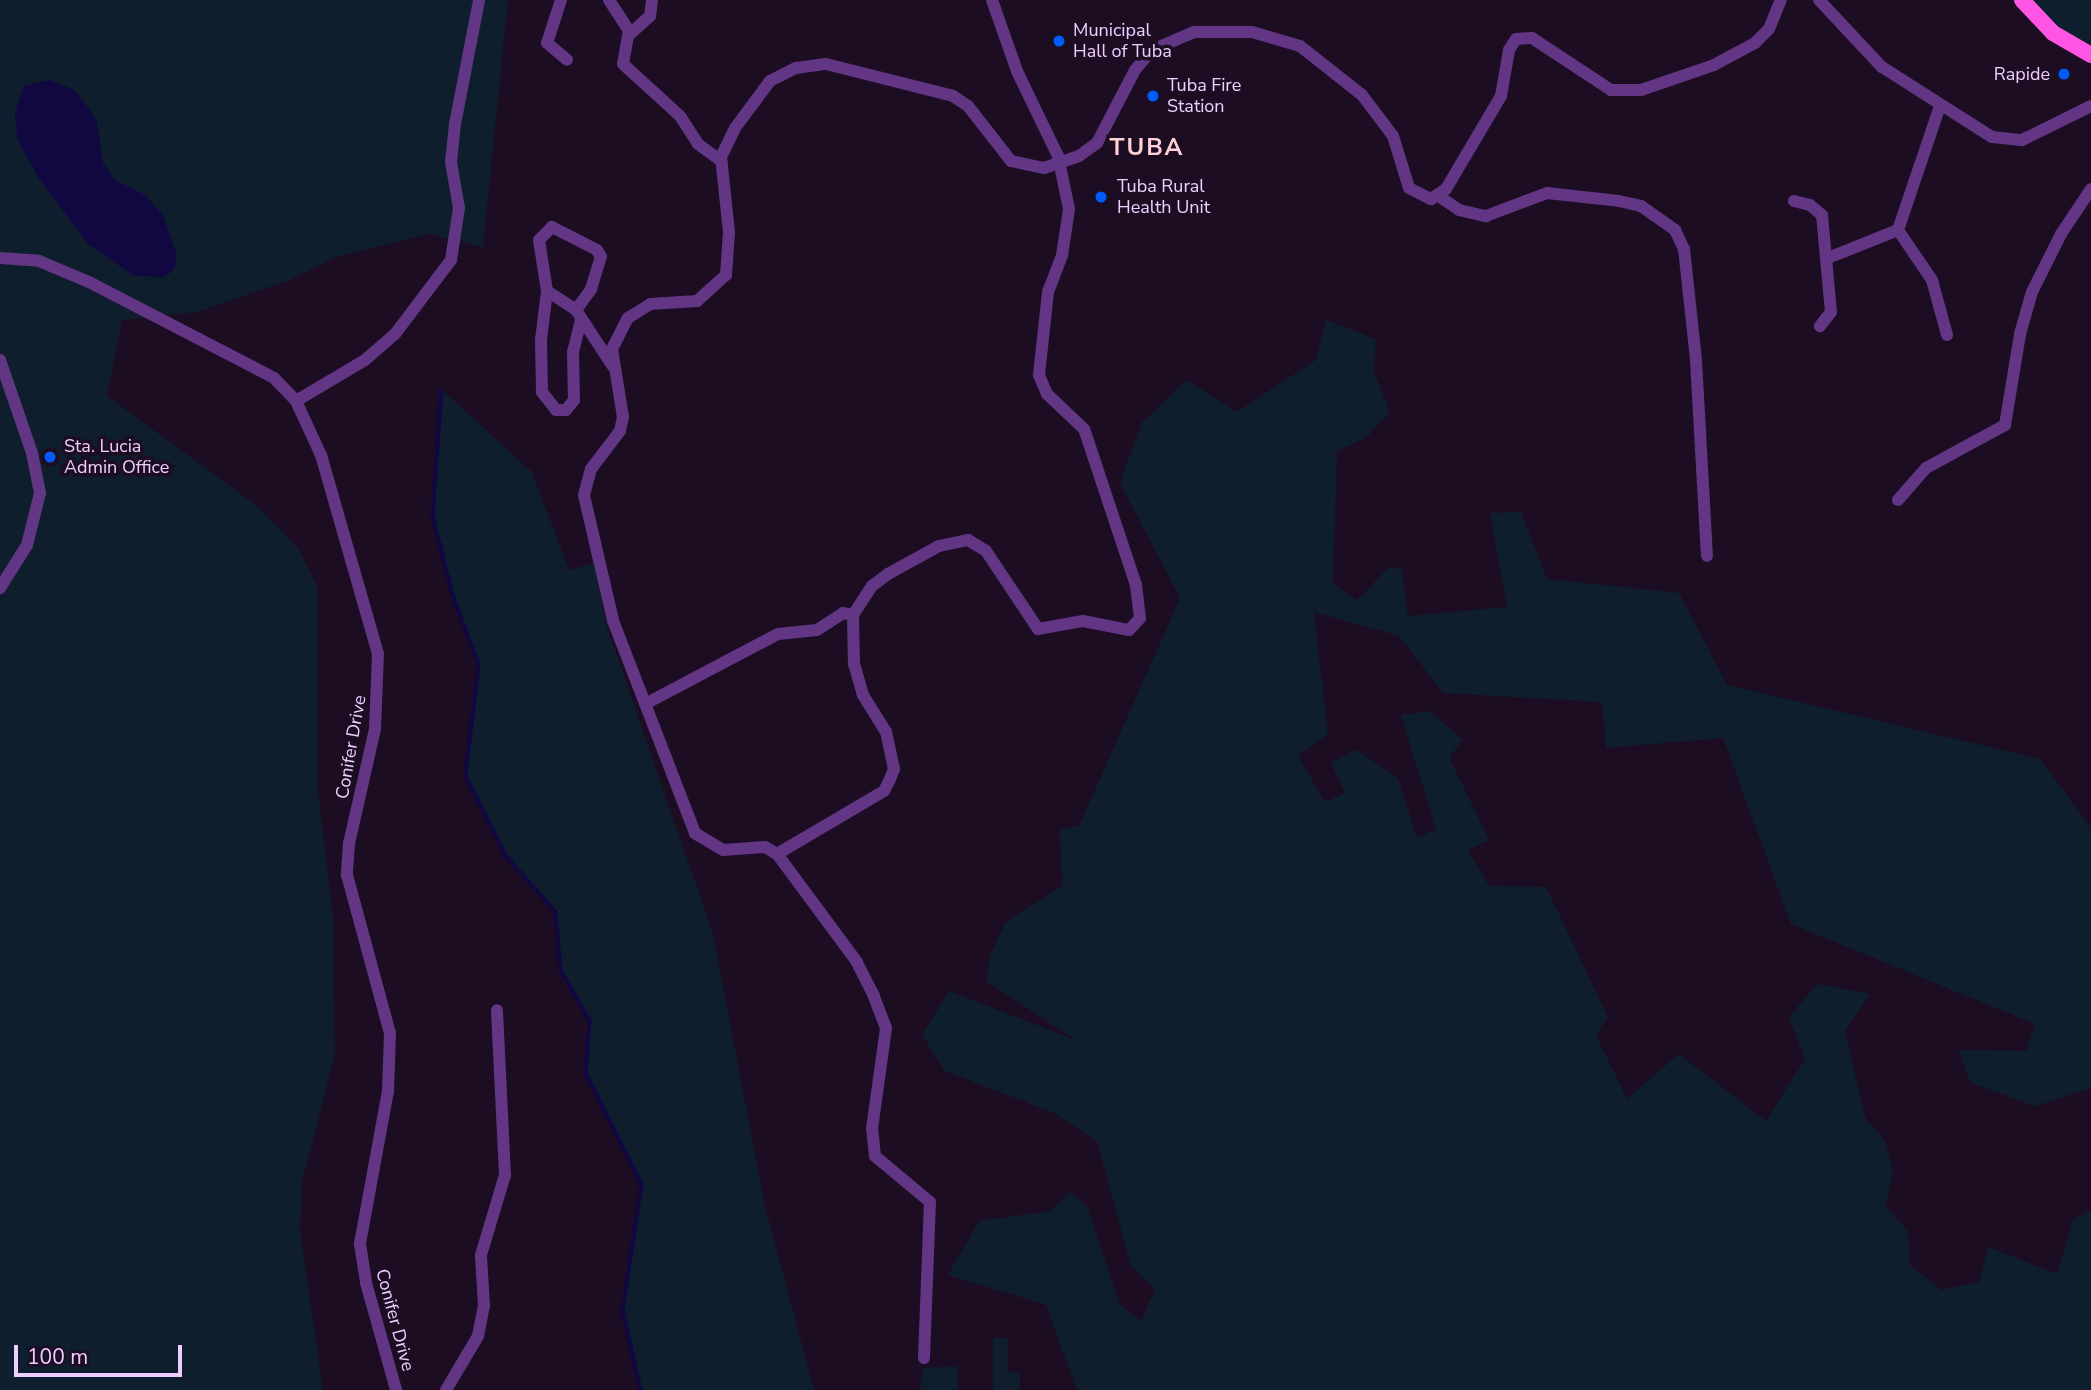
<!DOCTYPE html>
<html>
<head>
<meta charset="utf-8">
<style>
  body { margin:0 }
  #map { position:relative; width:2091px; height:1390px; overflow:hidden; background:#1c0d23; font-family:"Nunito Sans",sans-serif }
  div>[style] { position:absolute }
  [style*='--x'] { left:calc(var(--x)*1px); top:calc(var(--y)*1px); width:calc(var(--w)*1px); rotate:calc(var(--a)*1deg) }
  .green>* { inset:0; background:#0f1e2d }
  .water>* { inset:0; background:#110741 }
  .stream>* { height:3.5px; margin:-1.75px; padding:0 1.75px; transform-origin:1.75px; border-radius:1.75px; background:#110741 }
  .minor>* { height:12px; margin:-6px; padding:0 6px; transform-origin:6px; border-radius:6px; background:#623684 }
  .major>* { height:16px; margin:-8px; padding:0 8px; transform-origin:8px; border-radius:8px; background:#ff55e4 }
  .dots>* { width:19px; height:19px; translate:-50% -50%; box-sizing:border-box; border:4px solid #1c0d23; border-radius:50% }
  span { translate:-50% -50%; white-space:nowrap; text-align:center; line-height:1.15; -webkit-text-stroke:7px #1c0d23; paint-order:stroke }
  .poi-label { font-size:18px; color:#eeceff }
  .left { translate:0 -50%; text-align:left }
  .right { translate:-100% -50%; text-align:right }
  .street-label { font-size:18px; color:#eeceff }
  .district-label { font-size:24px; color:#ffd0d5; font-weight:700; letter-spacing:2px }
  .scale { position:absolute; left:14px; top:1345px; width:168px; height:32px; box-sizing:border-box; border:4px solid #eeceff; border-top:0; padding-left:9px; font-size:21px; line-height:24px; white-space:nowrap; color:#eeceff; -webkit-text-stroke:5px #1c0d23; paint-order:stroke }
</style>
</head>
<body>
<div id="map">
  <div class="green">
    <div style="clip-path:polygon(0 0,508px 0,483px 247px,429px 234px,336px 257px,292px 279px,197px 312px,122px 320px,107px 396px,256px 505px,298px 548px,317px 586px,318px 790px,333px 918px,335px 1054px,302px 1182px,300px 1230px,323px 1390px,0 1390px)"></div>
    <div style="clip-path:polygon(2028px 0,2091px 0,2091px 47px,2067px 36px)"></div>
    <div style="clip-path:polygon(1326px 320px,1376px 339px,1374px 372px,1390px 412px,1367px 437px,1337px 451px,1333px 584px,1357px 600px,1389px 567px,1402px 569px,1408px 616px,1507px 607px,1490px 513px,1521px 512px,1547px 579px,1679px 593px,1727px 685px,2040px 759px,2091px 828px,2091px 1088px,2035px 1106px,1971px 1083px,1958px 1050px,2026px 1051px,2035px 1024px,1791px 924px,1723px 738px,1606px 748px,1602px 702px,1443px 693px,1399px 636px,1314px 612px,1328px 734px,1298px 756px,1325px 802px,1345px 793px,1331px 763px,1355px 749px,1398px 778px,1417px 838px,1436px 829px,1401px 715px,1429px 711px,1463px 740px,1449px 757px,1489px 840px,1468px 850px,1489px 886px,1546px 887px,1608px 1017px,1596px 1035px,1627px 1099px,1679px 1054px,1766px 1121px,1805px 1059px,1789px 1017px,1817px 984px,1870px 994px,1845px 1031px,1865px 1117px,1885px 1141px,1893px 1171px,1886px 1206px,1908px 1232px,1910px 1265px,1941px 1290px,1979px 1282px,1988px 1247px,2057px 1274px,2073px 1219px,2091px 1210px,2091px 1390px,1077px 1390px,1046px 1305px,948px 1275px,979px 1221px,1050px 1211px,1070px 1192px,1087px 1206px,1120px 1304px,1141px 1322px,1155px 1289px,1131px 1266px,1097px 1141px,1054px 1113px,945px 1071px,922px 1035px,949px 991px,1078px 1041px,986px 981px,990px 956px,1006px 922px,1063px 885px,1059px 831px,1080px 824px,1180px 598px,1120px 483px,1142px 422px,1187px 380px,1237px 412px,1316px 360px)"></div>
    <div style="clip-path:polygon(442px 390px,532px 472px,569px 570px,594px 563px,607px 627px,713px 934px,765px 1206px,814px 1390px,641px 1390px,623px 1311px,642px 1185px,586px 1073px,590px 1021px,561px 970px,556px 912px,507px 857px,466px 776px,479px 665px,453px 595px,433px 516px)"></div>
    <div style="clip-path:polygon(993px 1338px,1008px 1338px,1008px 1371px,1020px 1374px,1020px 1390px,993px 1390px)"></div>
    <div style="clip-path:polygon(957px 1366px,957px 1390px,920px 1390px,923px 1368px)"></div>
  </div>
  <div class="water">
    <div style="clip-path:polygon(50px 80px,74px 90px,91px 111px,97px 122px,103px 163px,115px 180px,145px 195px,163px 215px,177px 255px,175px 268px,165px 277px,134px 276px,87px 243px,38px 177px,17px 138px,15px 112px,24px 86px)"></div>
  </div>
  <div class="stream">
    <div style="--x:442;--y:390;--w:126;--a:94.1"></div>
    <div style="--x:433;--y:516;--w:81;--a:75.8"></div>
    <div style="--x:453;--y:595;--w:75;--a:69.6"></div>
    <div style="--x:479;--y:665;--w:112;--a:96.7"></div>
    <div style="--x:466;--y:776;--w:91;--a:63.2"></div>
    <div style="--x:507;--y:857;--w:74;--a:48.3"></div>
    <div style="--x:556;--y:912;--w:58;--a:85.1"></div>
    <div style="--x:561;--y:970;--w:59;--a:60.4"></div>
    <div style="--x:590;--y:1021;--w:52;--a:94.4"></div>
    <div style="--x:586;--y:1073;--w:125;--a:63.4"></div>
    <div style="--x:642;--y:1185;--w:127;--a:98.6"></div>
    <div style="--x:623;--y:1311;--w:81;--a:77.2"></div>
  </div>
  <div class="minor">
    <div style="--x:561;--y:0;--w:45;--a:108"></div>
    <div style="--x:547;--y:43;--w:26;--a:40"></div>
    <div style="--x:609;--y:0;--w:38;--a:57"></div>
    <div style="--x:652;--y:0;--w:16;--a:97"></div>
    <div style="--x:650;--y:16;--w:30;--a:138"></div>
    <div style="--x:628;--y:36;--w:28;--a:100"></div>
    <div style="--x:623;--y:64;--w:77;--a:42.4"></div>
    <div style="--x:680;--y:116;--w:33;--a:57"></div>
    <div style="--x:698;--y:144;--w:29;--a:36"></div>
    <div style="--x:1819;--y:0;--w:92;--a:46.8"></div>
    <div style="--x:1882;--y:67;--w:130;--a:32.5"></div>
    <div style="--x:1992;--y:137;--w:30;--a:6"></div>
    <div style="--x:2022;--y:140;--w:77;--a:-26.2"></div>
    <div style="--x:1440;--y:197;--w:23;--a:34"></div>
    <div style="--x:1459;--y:210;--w:28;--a:13"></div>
    <div style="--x:1486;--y:216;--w:65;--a:-20.7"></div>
    <div style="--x:1547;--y:193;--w:72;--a:6.3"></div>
    <div style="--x:1619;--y:201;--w:23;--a:13"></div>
    <div style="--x:1641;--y:206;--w:42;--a:35.2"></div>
    <div style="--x:1675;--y:230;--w:21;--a:65"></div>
    <div style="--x:1684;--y:249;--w:112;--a:83.8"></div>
    <div style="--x:1696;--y:360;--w:196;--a:86.8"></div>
    <div style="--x:1794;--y:201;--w:16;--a:14"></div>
    <div style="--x:1810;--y:205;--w:16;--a:40"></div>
    <div style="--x:1822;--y:215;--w:97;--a:84.7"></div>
    <div style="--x:1831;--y:312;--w:18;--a:128"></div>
    <div style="--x:1898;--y:230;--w:60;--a:55.8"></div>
    <div style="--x:1932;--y:280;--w:57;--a:74.7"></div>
    <div style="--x:0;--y:258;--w:39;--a:4"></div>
    <div style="--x:39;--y:261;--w:54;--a:22.8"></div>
    <div style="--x:89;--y:282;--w:208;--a:27.4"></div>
    <div style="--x:274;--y:378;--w:32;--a:46"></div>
    <div style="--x:296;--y:401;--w:60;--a:65.2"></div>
    <div style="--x:321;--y:455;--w:207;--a:74"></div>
    <div style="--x:378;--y:654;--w:75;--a:92.3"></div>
    <div style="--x:375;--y:729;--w:117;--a:102.8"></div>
    <div style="--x:349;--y:843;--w:32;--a:94"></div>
    <div style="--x:347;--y:875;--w:164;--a:74.8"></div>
    <div style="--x:390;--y:1033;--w:58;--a:92"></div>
    <div style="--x:388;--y:1091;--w:156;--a:100.4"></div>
    <div style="--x:360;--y:1244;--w:39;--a:81"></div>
    <div style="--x:366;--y:1283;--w:111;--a:74.3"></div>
    <div style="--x:1828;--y:258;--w:75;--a:-21.8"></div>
    <div style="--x:1898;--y:230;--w:131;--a:-71.3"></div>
    <div style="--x:547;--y:291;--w:49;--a:97"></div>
    <div style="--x:541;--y:340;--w:52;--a:88.9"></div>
    <div style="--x:542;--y:392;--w:23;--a:52"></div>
    <div style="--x:556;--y:410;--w:10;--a:0"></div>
    <div style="--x:566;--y:410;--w:13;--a:-51"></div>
    <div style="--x:574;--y:400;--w:48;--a:-91.2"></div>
    <div style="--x:573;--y:352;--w:34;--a:-76"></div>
    <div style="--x:576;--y:310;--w:26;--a:-54"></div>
    <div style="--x:591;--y:289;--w:34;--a:-73"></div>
    <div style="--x:601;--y:257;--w:8;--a:-120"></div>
    <div style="--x:597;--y:250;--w:51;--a:-152.9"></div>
    <div style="--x:552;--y:227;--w:18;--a:135"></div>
    <div style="--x:539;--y:240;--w:52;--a:81.1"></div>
    <div style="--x:547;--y:291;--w:35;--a:33"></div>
    <div style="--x:576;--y:310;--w:66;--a:56.8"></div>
    <div style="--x:0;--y:360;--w:98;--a:71"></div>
    <div style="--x:32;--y:453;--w:41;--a:78.7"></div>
    <div style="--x:40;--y:493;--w:54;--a:104"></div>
    <div style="--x:27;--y:545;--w:51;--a:122.1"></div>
    <div style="--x:296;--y:401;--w:80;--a:-30.7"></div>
    <div style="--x:365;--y:360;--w:40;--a:-41"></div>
    <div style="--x:395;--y:334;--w:93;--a:-52.9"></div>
    <div style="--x:451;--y:260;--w:53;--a:-81.3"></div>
    <div style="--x:459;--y:208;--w:47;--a:-99.9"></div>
    <div style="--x:451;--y:162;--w:38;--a:-84"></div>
    <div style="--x:455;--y:124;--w:126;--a:-79"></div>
    <div style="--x:1898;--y:500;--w:43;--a:-48.8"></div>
    <div style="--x:1926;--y:468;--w:90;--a:-28.6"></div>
    <div style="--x:2005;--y:425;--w:92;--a:-80.6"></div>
    <div style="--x:2020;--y:334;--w:44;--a:-74.1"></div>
    <div style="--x:2032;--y:292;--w:65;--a:-63.4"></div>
    <div style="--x:2061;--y:234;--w:54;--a:-56.3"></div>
    <div style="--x:647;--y:703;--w:148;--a:-27.8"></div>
    <div style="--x:778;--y:634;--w:39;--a:-6"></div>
    <div style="--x:817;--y:630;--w:31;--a:-33"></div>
    <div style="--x:843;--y:613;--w:10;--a:11"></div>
    <div style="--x:777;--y:854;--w:124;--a:-30.5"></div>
    <div style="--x:884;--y:791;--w:13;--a:-63"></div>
    <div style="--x:890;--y:779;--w:11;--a:-68"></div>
    <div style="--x:894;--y:769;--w:38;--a:-102"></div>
    <div style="--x:886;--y:732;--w:44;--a:-121.9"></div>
    <div style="--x:863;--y:695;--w:32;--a:-106"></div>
    <div style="--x:854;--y:664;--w:49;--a:-91.2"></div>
    <div style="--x:853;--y:615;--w:35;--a:-57"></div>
    <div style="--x:872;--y:586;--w:20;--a:-37"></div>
    <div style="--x:888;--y:574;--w:58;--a:-28.8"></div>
    <div style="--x:939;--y:546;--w:30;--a:-12"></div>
    <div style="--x:968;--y:540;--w:21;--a:31"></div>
    <div style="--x:986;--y:551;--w:94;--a:56.3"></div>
    <div style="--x:1038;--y:629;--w:46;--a:-10.1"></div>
    <div style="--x:1083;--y:621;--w:47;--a:11.1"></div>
    <div style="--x:1129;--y:630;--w:16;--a:-47"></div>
    <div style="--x:1140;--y:618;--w:33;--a:-97"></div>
    <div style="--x:1136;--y:585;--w:164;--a:-108.4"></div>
    <div style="--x:1084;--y:429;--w:51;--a:-136.6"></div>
    <div style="--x:1047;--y:394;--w:21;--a:-113"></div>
    <div style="--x:1039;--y:375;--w:83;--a:-83.8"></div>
    <div style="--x:1048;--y:292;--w:40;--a:-69"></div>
    <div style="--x:1062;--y:255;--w:47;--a:-81.3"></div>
    <div style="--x:1069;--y:209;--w:54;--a:-101.7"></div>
    <div style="--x:1058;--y:156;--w:94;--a:-115.8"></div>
    <div style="--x:1017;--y:71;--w:75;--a:-109.4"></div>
    <div style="--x:924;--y:1358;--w:156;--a:-87.8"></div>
    <div style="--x:930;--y:1202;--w:72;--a:-140.1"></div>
    <div style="--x:875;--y:1156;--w:27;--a:-96"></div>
    <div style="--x:872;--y:1129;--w:102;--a:-82.1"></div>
    <div style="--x:886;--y:1028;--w:34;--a:-111"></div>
    <div style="--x:874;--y:996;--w:38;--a:-117"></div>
    <div style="--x:857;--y:962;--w:134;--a:-126.5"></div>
    <div style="--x:777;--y:854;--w:14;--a:-150"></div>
    <div style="--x:765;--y:847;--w:42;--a:175.9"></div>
    <div style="--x:723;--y:850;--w:33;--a:-149"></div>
    <div style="--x:695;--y:833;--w:228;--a:-111.1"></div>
    <div style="--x:613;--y:620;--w:128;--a:-103.1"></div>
    <div style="--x:584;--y:495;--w:27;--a:-75"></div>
    <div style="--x:591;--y:469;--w:48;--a:-52.7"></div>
    <div style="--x:620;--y:431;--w:14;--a:-78"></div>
    <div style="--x:623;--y:417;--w:69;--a:-99.2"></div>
    <div style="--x:612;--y:349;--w:35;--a:-63"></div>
    <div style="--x:628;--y:318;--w:26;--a:-32"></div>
    <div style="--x:650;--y:304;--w:47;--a:-3.7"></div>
    <div style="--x:697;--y:301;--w:39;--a:-42"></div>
    <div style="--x:726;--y:275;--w:43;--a:-86"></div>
    <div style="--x:729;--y:232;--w:75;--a:-96.1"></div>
    <div style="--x:721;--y:157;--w:32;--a:-64"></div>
    <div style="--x:735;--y:128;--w:59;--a:-53.3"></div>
    <div style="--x:770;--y:81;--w:29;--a:-27"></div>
    <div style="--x:796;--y:68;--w:30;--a:-8"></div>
    <div style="--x:826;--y:64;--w:131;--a:14.1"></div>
    <div style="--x:953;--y:96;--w:18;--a:34"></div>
    <div style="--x:968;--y:106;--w:70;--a:52"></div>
    <div style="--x:1011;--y:161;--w:34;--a:12"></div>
    <div style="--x:1044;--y:168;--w:37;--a:-19"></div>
    <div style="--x:1079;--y:156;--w:22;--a:-36"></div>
    <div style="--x:1097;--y:143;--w:82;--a:-62.5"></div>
    <div style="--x:1135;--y:70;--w:26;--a:-50"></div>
    <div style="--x:1152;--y:50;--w:46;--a:-23.2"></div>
    <div style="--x:1194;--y:32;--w:58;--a:0"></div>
    <div style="--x:1252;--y:32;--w:50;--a:16.3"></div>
    <div style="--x:1300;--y:46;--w:79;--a:38.3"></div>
    <div style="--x:1362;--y:95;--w:51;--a:52.9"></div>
    <div style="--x:1393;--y:136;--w:54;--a:72.9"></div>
    <div style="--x:1409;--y:188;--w:25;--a:27"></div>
    <div style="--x:1431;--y:199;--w:18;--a:-34"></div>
    <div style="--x:1446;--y:189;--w:108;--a:-59.4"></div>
    <div style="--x:1501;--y:96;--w:47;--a:-80.1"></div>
    <div style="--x:1509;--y:50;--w:13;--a:-58"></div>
    <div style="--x:1516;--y:39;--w:16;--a:-4"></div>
    <div style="--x:1532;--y:38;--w:95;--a:33.4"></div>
    <div style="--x:1611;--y:90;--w:30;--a:0"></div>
    <div style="--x:1641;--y:90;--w:77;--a:-18.9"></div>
    <div style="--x:1714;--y:65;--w:47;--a:-28.2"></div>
    <div style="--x:1755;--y:43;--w:20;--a:-45"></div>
    <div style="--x:1769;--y:29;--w:31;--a:-68"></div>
    <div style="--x:446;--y:1390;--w:63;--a:-59.3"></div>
    <div style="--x:478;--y:1336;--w:31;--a:-79"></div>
    <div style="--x:484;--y:1306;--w:51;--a:-93.4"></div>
    <div style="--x:481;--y:1255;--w:84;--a:-73.3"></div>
    <div style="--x:505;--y:1175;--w:165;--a:-92.8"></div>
  </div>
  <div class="major">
    <div style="--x:2022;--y:0;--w:45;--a:46.8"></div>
    <div style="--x:2053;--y:33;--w:44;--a:30.1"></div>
  </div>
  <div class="dots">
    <div style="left:1059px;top:41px;background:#005bf9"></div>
    <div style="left:2064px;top:74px;background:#005bf9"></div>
    <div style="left:1153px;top:96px;background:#005bf9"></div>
    <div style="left:1101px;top:197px;background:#005bf9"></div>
    <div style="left:50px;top:457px;background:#005bf9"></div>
  </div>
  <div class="poi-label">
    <span class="left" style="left:1073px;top:41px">Municipal<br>Hall of Tuba</span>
    <span class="right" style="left:2050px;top:74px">Rapide</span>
    <span class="left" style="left:1167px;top:96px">Tuba Fire<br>Station</span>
    <span class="left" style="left:1117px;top:197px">Tuba Rural<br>Health Unit</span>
    <span class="left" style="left:64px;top:457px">Sta. Lucia<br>Admin Office</span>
  </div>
  <div class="street-label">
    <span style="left:351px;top:747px;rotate:-80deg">Conifer Drive</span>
    <span style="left:395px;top:1320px;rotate:75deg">Conifer Drive</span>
  </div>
  <div class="district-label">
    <span style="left:1147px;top:148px">TUBA</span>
  </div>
  <div class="scale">100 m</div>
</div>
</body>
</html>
